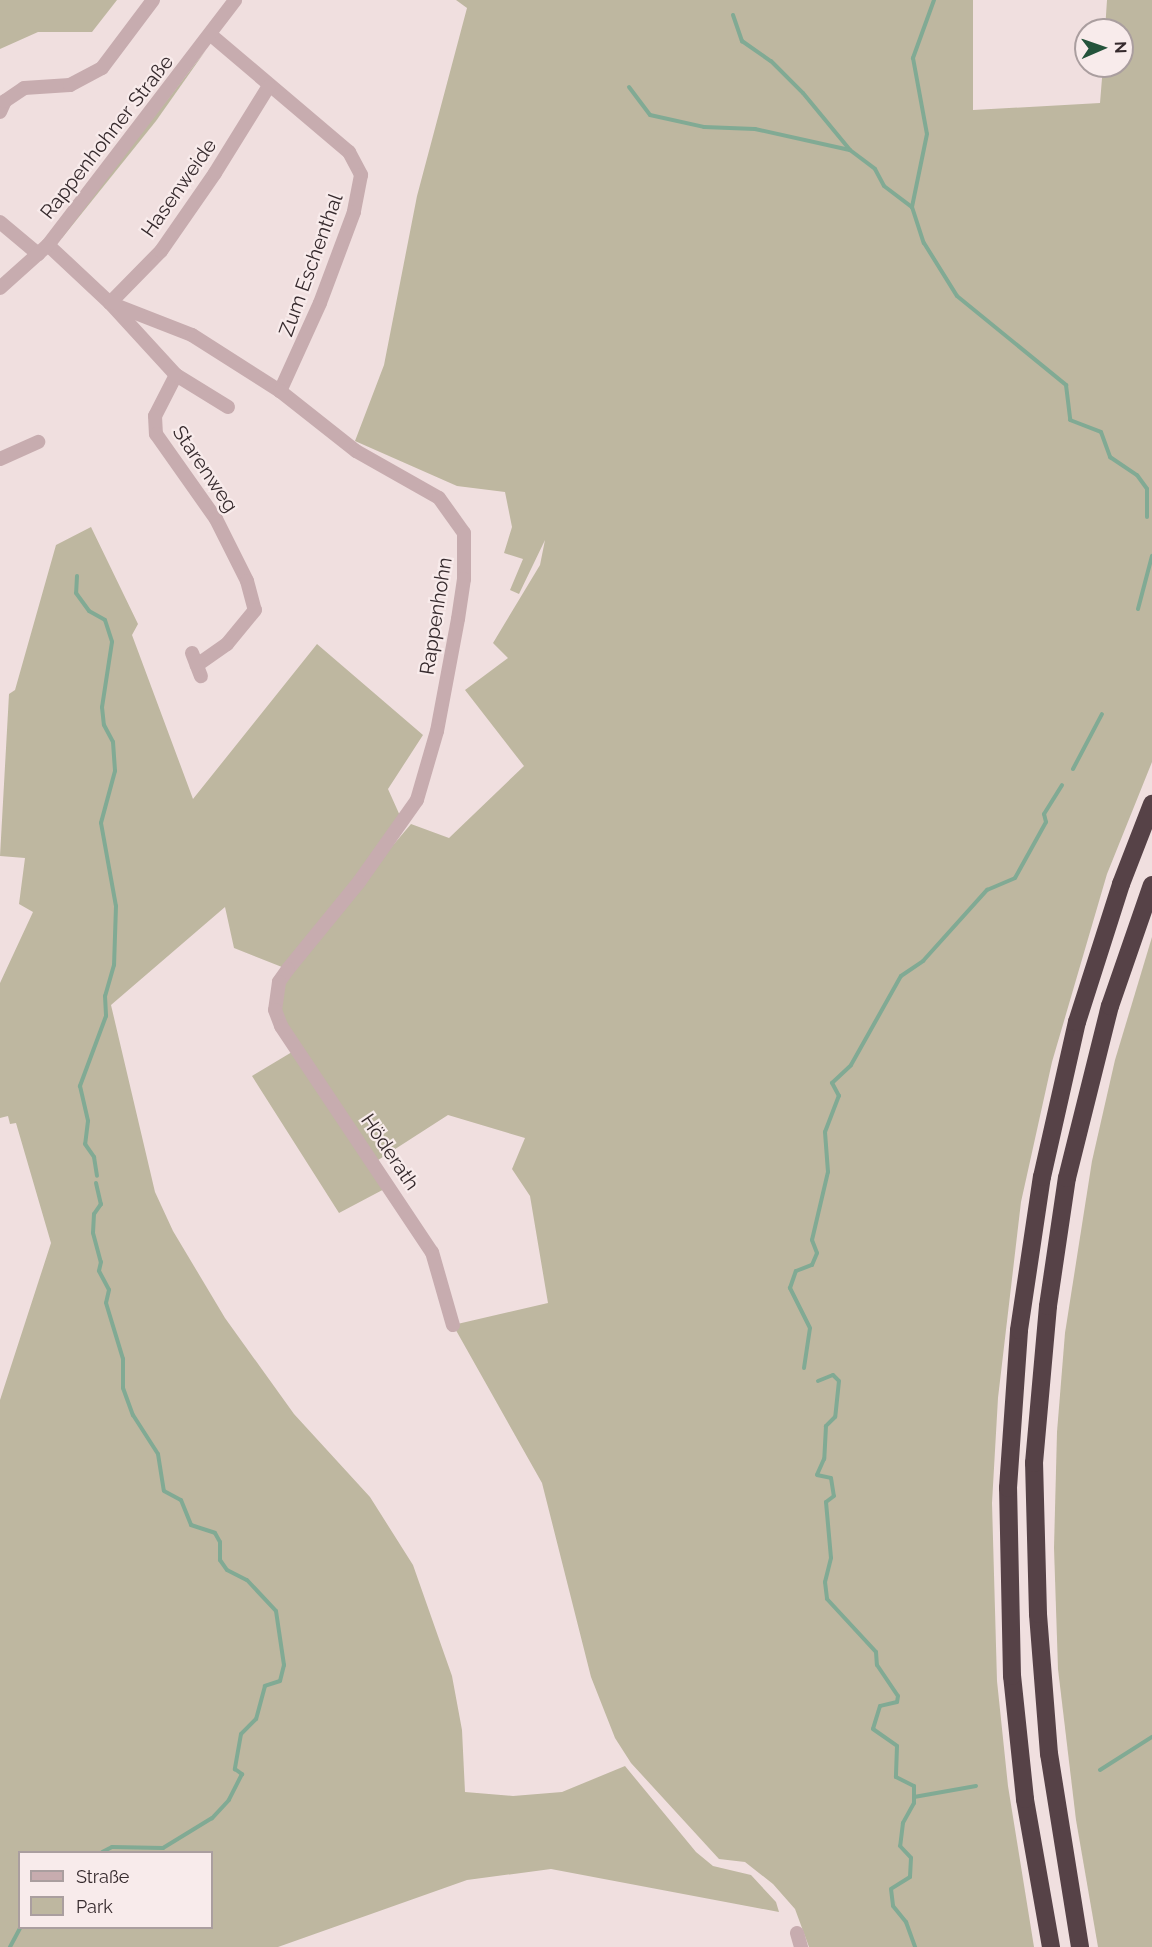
<!DOCTYPE html>
<html>
<head>
<meta charset="utf-8">
<style>
  body { margin:0 }
  #map { position:relative; width:1152px; height:1947px; overflow:hidden; background:#f0dfdf; font-family:Raleway,sans-serif }
  div>[style] { position:absolute }
  [style*='--x'] { left:calc(var(--x)*1px); top:calc(var(--y)*1px); width:calc(var(--w)*1px); rotate:calc(var(--a)*1deg) }
  .green>* { inset:0; background:#beb7a0 }
  .stream>* { height:4px; margin:-2px; padding:0 2px; transform-origin:2px; border-radius:2px; background:#81aa94 }
  .minor>* { height:14px; margin:-7px; padding:0 7px; transform-origin:7px; border-radius:7px; background:#c7acaf }
  .highway>* { height:18px; margin:-9px; padding:0 9px; transform-origin:9px; border-radius:9px; background:#564247 }
  span { translate:-50% -50%; white-space:nowrap; text-align:center; line-height:1.15; -webkit-text-stroke:4.5px #f8ebeb; paint-order:stroke }
  .street-label { font-size:20px; color:#362a2d }
  .legend { position:absolute; left:18px; top:1851px; width:195px; height:78px; box-sizing:border-box; background:#f8ebeb; border:2px solid #aa9e9f; margin:0; padding:8px 10px; list-style:none; font-size:18px; color:#362a2d }
  .legend li { display:flex; align-items:center; gap:12px; height:30px }
  .legend b { width:30px; border:2px solid #aa9e9f }
  .north { position:absolute; left:1074px; top:18px; width:60px; height:60px; box-sizing:border-box; background:#f8ebeb; border:2px solid #aa9e9f; border-radius:50%; rotate:88deg; font-size:16px; font-weight:700; line-height:24px; text-align:center; color:#362a2d }
  .north::after { content:''; display:block; margin:auto; width:21px; height:27px; background:#24533b; clip-path:polygon(50% 0,100% 100%,50% 72%,0 100%) }
</style>
</head>
<body>
<div id="map">
  <div class="green">
    <div style="clip-path:polygon(0 0,117px 0,92px 32px,38px 32px,0 49px)"></div>
    <div style="clip-path:polygon(evenodd,456px 0,973px 0,973px 110px,1100px 103px,1103px 66px,1122px 66px,1122px 30px,1105px 30px,1107px 0,1152px 0,1152px 762px,1107px 874px,1052px 1062px,1021px 1202px,998px 1398px,992px 1503px,997px 1681px,1008px 1786px,1034px 1947px,809px 1947px,795px 1909px,773px 1884px,745px 1862px,719px 1859px,631px 1763px,615px 1738px,591px 1677px,542px 1483px,453px 1325px,548px 1303px,530px 1196px,512px 1169px,525px 1138px,448px 1115px,375px 1162px,390px 1186px,339px 1213px,252px 1076px,297px 1049px,275px 1010px,287px 969px,234px 948px,225px 907px,111px 1005px,155px 1192px,173px 1231px,225px 1318px,294px 1414px,370px 1497px,413px 1565px,452px 1676px,462px 1730px,465px 1792px,513px 1796px,562px 1792px,625px 1766px,696px 1852px,713px 1866px,751px 1875px,776px 1902px,779px 1912px,551px 1869px,467px 1880px,278px 1947px,0 1947px,0 1400px,51px 1243px,16px 1123px,10px 1124px,8px 1116px,0 1118px,0 983px,33px 912px,19px 904px,25px 858px,0 856px,9px 694px,15px 690px,56px 545px,91px 527px,138px 624px,132px 635px,193px 799px,317px 644px,423px 735px,388px 789px,401px 818px,360px 884px,411px 824px,449px 838px,524px 766px,465px 690px,508px 658px,493px 643px,540px 565px,545px 540px,519px 594px,510px 590px,523px 559px,504px 553px,512px 527px,505px 492px,457px 486px,355px 441px,384px 365px,417px 196px,467px 8px,456px 0,20px 1852px,212px 1852px,212px 1928px,20px 1928px,20px 1852px)"></div>
    <div style="clip-path:polygon(206px 50px,156px 121px,62px 238px,61px 236px)"></div>
    <div style="clip-path:polygon(1152px 937px,1152px 1947px,1098px 1947px,1076px 1820px,1058px 1669px,1054px 1548px,1057px 1432px,1065px 1333px,1092px 1161px,1115px 1060px)"></div>
  </div>
  <div class="stream">
    <div style="--x:934;--y:0;--w:62;--a:109.9"></div>
    <div style="--x:913;--y:58;--w:77;--a:79.6"></div>
    <div style="--x:927;--y:134;--w:75;--a:101.6"></div>
    <div style="--x:912;--y:207;--w:38;--a:72"></div>
    <div style="--x:924;--y:243;--w:62;--a:58.1"></div>
    <div style="--x:957;--y:296;--w:141;--a:39.2"></div>
    <div style="--x:1066;--y:385;--w:35;--a:83"></div>
    <div style="--x:1070;--y:420;--w:33;--a:21"></div>
    <div style="--x:1101;--y:432;--w:27;--a:70"></div>
    <div style="--x:1110;--y:457;--w:32;--a:34"></div>
    <div style="--x:1137;--y:475;--w:17;--a:54"></div>
    <div style="--x:1147;--y:489;--w:28;--a:90"></div>
    <div style="--x:733;--y:15;--w:28;--a:71"></div>
    <div style="--x:742;--y:41;--w:35;--a:35"></div>
    <div style="--x:771;--y:61;--w:45;--a:45"></div>
    <div style="--x:803;--y:93;--w:74;--a:50.5"></div>
    <div style="--x:629;--y:87;--w:35;--a:53"></div>
    <div style="--x:650;--y:115;--w:55;--a:12.5"></div>
    <div style="--x:704;--y:127;--w:51;--a:2.2"></div>
    <div style="--x:755;--y:129;--w:97;--a:12.5"></div>
    <div style="--x:850;--y:150;--w:31;--a:37"></div>
    <div style="--x:875;--y:169;--w:19;--a:62"></div>
    <div style="--x:884;--y:186;--w:35;--a:37"></div>
    <div style="--x:77;--y:576;--w:17;--a:93"></div>
    <div style="--x:76;--y:593;--w:22;--a:54"></div>
    <div style="--x:89;--y:611;--w:18;--a:29"></div>
    <div style="--x:105;--y:620;--w:23;--a:72"></div>
    <div style="--x:112;--y:642;--w:66;--a:98.7"></div>
    <div style="--x:102;--y:707;--w:18;--a:84"></div>
    <div style="--x:104;--y:725;--w:19;--a:62"></div>
    <div style="--x:113;--y:742;--w:29;--a:86"></div>
    <div style="--x:115;--y:771;--w:54;--a:105.1"></div>
    <div style="--x:101;--y:823;--w:84;--a:79.8"></div>
    <div style="--x:116;--y:906;--w:59;--a:91.9"></div>
    <div style="--x:114;--y:965;--w:32;--a:106"></div>
    <div style="--x:105;--y:996;--w:20;--a:87"></div>
    <div style="--x:106;--y:1016;--w:75;--a:110.4"></div>
    <div style="--x:80;--y:1086;--w:36;--a:77"></div>
    <div style="--x:88;--y:1121;--w:23;--a:97"></div>
    <div style="--x:85;--y:1144;--w:16;--a:55"></div>
    <div style="--x:94;--y:1157;--w:19;--a:81"></div>
    <div style="--x:1138;--y:609;--w:55;--a:-75.2"></div>
    <div style="--x:1073;--y:769;--w:62;--a:-62.2"></div>
    <div style="--x:96;--y:1183;--w:22;--a:77"></div>
    <div style="--x:101;--y:1204;--w:12;--a:125"></div>
    <div style="--x:94;--y:1214;--w:19;--a:93"></div>
    <div style="--x:93;--y:1233;--w:30;--a:75"></div>
    <div style="--x:101;--y:1262;--w:9;--a:103"></div>
    <div style="--x:99;--y:1271;--w:21;--a:62"></div>
    <div style="--x:109;--y:1290;--w:13;--a:103"></div>
    <div style="--x:106;--y:1303;--w:59;--a:73.1"></div>
    <div style="--x:123;--y:1359;--w:29;--a:90"></div>
    <div style="--x:123;--y:1388;--w:29;--a:70"></div>
    <div style="--x:133;--y:1415;--w:46;--a:57.3"></div>
    <div style="--x:158;--y:1454;--w:37;--a:81"></div>
    <div style="--x:164;--y:1491;--w:19;--a:28"></div>
    <div style="--x:181;--y:1500;--w:27;--a:68"></div>
    <div style="--x:191;--y:1525;--w:25;--a:18"></div>
    <div style="--x:215;--y:1533;--w:10;--a:61"></div>
    <div style="--x:220;--y:1542;--w:18;--a:90"></div>
    <div style="--x:220;--y:1560;--w:12;--a:55"></div>
    <div style="--x:227;--y:1570;--w:22;--a:27"></div>
    <div style="--x:247;--y:1580;--w:42;--a:46.9"></div>
    <div style="--x:276;--y:1611;--w:55;--a:81.6"></div>
    <div style="--x:284;--y:1665;--w:16;--a:104"></div>
    <div style="--x:280;--y:1681;--w:16;--a:162"></div>
    <div style="--x:265;--y:1686;--w:34;--a:105"></div>
    <div style="--x:256;--y:1719;--w:21;--a:135"></div>
    <div style="--x:241;--y:1734;--w:36;--a:100"></div>
    <div style="--x:235;--y:1769;--w:9;--a:36"></div>
    <div style="--x:242;--y:1774;--w:29;--a:117"></div>
    <div style="--x:229;--y:1800;--w:25;--a:133"></div>
    <div style="--x:212;--y:1818;--w:57;--a:148.5"></div>
    <div style="--x:163;--y:1848;--w:51;--a:-178.9"></div>
    <div style="--x:112;--y:1847;--w:11;--a:153"></div>
    <div style="--x:804;--y:1368;--w:40;--a:-81.5"></div>
    <div style="--x:810;--y:1328;--w:45;--a:-116.6"></div>
    <div style="--x:790;--y:1288;--w:18;--a:-71"></div>
    <div style="--x:796;--y:1271;--w:17;--a:-21"></div>
    <div style="--x:812;--y:1265;--w:13;--a:-67"></div>
    <div style="--x:817;--y:1253;--w:14;--a:-111"></div>
    <div style="--x:812;--y:1240;--w:70;--a:-76.8"></div>
    <div style="--x:828;--y:1172;--w:40;--a:-94.3"></div>
    <div style="--x:825;--y:1132;--w:39;--a:-69"></div>
    <div style="--x:839;--y:1096;--w:15;--a:-118"></div>
    <div style="--x:832;--y:1083;--w:26;--a:-43"></div>
    <div style="--x:851;--y:1065;--w:102;--a:-60.7"></div>
    <div style="--x:901;--y:976;--w:27;--a:-34"></div>
    <div style="--x:923;--y:961;--w:96;--a:-48"></div>
    <div style="--x:987;--y:890;--w:30;--a:-23"></div>
    <div style="--x:1015;--y:878;--w:64;--a:-61"></div>
    <div style="--x:1046;--y:822;--w:8;--a:-104"></div>
    <div style="--x:1044;--y:814;--w:34;--a:-58"></div>
    <div style="--x:818;--y:1381;--w:16;--a:-22"></div>
    <div style="--x:833;--y:1375;--w:8;--a:45"></div>
    <div style="--x:839;--y:1381;--w:36;--a:96"></div>
    <div style="--x:835;--y:1417;--w:13;--a:135"></div>
    <div style="--x:826;--y:1426;--w:33;--a:93"></div>
    <div style="--x:824;--y:1459;--w:17;--a:114"></div>
    <div style="--x:817;--y:1475;--w:14;--a:12"></div>
    <div style="--x:831;--y:1478;--w:18;--a:81"></div>
    <div style="--x:834;--y:1496;--w:10;--a:143"></div>
    <div style="--x:826;--y:1502;--w:56;--a:84.9"></div>
    <div style="--x:831;--y:1558;--w:25;--a:104"></div>
    <div style="--x:825;--y:1582;--w:17;--a:83"></div>
    <div style="--x:827;--y:1599;--w:72;--a:47.2"></div>
    <div style="--x:876;--y:1652;--w:13;--a:86"></div>
    <div style="--x:877;--y:1665;--w:37;--a:56"></div>
    <div style="--x:898;--y:1696;--w:6;--a:99"></div>
    <div style="--x:897;--y:1702;--w:17;--a:167"></div>
    <div style="--x:880;--y:1706;--w:24;--a:107"></div>
    <div style="--x:873;--y:1729;--w:29;--a:35"></div>
    <div style="--x:897;--y:1746;--w:31;--a:92"></div>
    <div style="--x:896;--y:1777;--w:20;--a:27"></div>
    <div style="--x:914;--y:1786;--w:17;--a:90"></div>
    <div style="--x:914;--y:1803;--w:23;--a:119"></div>
    <div style="--x:903;--y:1823;--w:23;--a:97"></div>
    <div style="--x:900;--y:1846;--w:16;--a:47"></div>
    <div style="--x:911;--y:1858;--w:19;--a:93"></div>
    <div style="--x:910;--y:1877;--w:22;--a:148"></div>
    <div style="--x:891;--y:1889;--w:17;--a:83"></div>
    <div style="--x:893;--y:1906;--w:21;--a:51"></div>
    <div style="--x:906;--y:1922;--w:27;--a:70"></div>
    <div style="--x:1100;--y:1770;--w:62;--a:-32.4"></div>
    <div style="--x:914;--y:1797;--w:63;--a:-10.1"></div>
    <div style="--x:10;--y:1947;--w:21;--a:-62"></div>
  </div>
  <div class="minor">
    <div style="--x:211;--y:35;--w:181;--a:40.3"></div>
    <div style="--x:349;--y:152;--w:26;--a:62"></div>
    <div style="--x:361;--y:175;--w:38;--a:101"></div>
    <div style="--x:354;--y:212;--w:97;--a:110.5"></div>
    <div style="--x:320;--y:303;--w:97;--a:114.4"></div>
    <div style="--x:0;--y:112;--w:12;--a:-66"></div>
    <div style="--x:5;--y:101;--w:23;--a:-34"></div>
    <div style="--x:24;--y:88;--w:46;--a:-3.7"></div>
    <div style="--x:70;--y:85;--w:36;--a:-28"></div>
    <div style="--x:102;--y:68;--w:85;--a:-53.1"></div>
    <div style="--x:0;--y:222;--w:50;--a:40.1"></div>
    <div style="--x:48;--y:245;--w:85;--a:43.1"></div>
    <div style="--x:110;--y:303;--w:88;--a:21.3"></div>
    <div style="--x:192;--y:335;--w:104;--a:32.5"></div>
    <div style="--x:280;--y:391;--w:97;--a:38.3"></div>
    <div style="--x:356;--y:451;--w:95;--a:29.5"></div>
    <div style="--x:439;--y:498;--w:43;--a:54.5"></div>
    <div style="--x:464;--y:533;--w:46;--a:90"></div>
    <div style="--x:464;--y:579;--w:40;--a:98.5"></div>
    <div style="--x:458;--y:619;--w:114;--a:100.6"></div>
    <div style="--x:437;--y:731;--w:72;--a:106.2"></div>
    <div style="--x:417;--y:800;--w:100;--a:125.3"></div>
    <div style="--x:359;--y:882;--w:112;--a:129.2"></div>
    <div style="--x:288;--y:969;--w:16;--a:125"></div>
    <div style="--x:279;--y:982;--w:28;--a:98"></div>
    <div style="--x:275;--y:1010;--w:17;--a:69"></div>
    <div style="--x:281;--y:1026;--w:272;--a:56.3"></div>
    <div style="--x:432;--y:1252;--w:76;--a:74"></div>
    <div style="--x:0;--y:288;--w:64;--a:-41.9"></div>
    <div style="--x:48;--y:245;--w:308;--a:-52.6"></div>
    <div style="--x:176;--y:375;--w:46;--a:117.1"></div>
    <div style="--x:155;--y:416;--w:18;--a:87"></div>
    <div style="--x:156;--y:434;--w:104;--a:54.8"></div>
    <div style="--x:216;--y:519;--w:69;--a:63.4"></div>
    <div style="--x:247;--y:581;--w:30;--a:75"></div>
    <div style="--x:255;--y:610;--w:44;--a:129.5"></div>
    <div style="--x:227;--y:644;--w:37;--a:145"></div>
    <div style="--x:228;--y:407;--w:61;--a:-148.4"></div>
    <div style="--x:176;--y:375;--w:98;--a:-132.5"></div>
    <div style="--x:110;--y:303;--w:73;--a:-45.6"></div>
    <div style="--x:161;--y:251;--w:95;--a:-55.3"></div>
    <div style="--x:215;--y:173;--w:102;--a:-58.2"></div>
    <div style="--x:0;--y:459;--w:42;--a:-24.1"></div>
    <div style="--x:192;--y:653;--w:25;--a:69"></div>
    <div style="--x:797;--y:1933;--w:15;--a:74"></div>
  </div>
  <div class="highway">
    <div style="--x:1051;--y:1947;--w:150;--a:-100"></div>
    <div style="--x:1025;--y:1799;--w:124;--a:-96"></div>
    <div style="--x:1012;--y:1676;--w:188;--a:-91.2"></div>
    <div style="--x:1008;--y:1488;--w:158;--a:-86"></div>
    <div style="--x:1019;--y:1330;--w:155;--a:-81.5"></div>
    <div style="--x:1042;--y:1177;--w:159;--a:-77.3"></div>
    <div style="--x:1077;--y:1022;--w:145;--a:-72.3"></div>
    <div style="--x:1121;--y:884;--w:86;--a:-68.8"></div>
    <div style="--x:1080;--y:1947;--w:195;--a:-99.1"></div>
    <div style="--x:1049;--y:1754;--w:140;--a:-94.5"></div>
    <div style="--x:1038;--y:1614;--w:151;--a:-91.5"></div>
    <div style="--x:1034;--y:1463;--w:158;--a:-84.9"></div>
    <div style="--x:1048;--y:1306;--w:129;--a:-81.6"></div>
    <div style="--x:1067;--y:1178;--w:177;--a:-76"></div>
    <div style="--x:1110;--y:1006;--w:128;--a:-70.9"></div>
  </div>
  <div class="street-label">
    <span style="left:107px;top:137px;rotate:-52deg">Rappenhohner Straße</span>
    <span style="left:179px;top:188px;rotate:-55deg">Hasenweide</span>
    <span style="left:311px;top:265px;rotate:-70deg">Zum Eschenthal</span>
    <span style="left:205px;top:469px;rotate:56deg">Starenweg</span>
    <span style="left:436px;top:616px;rotate:-81deg">Rappenhohn</span>
    <span style="left:390px;top:1152px;rotate:56deg">Höderath</span>
  </div>
  <ul class="legend">
  <li><b style="height:8px;background:#c7acaf"></b>Straße</li>
  <li><b style="height:16px;background:#beb7a0"></b>Park</li>
  </ul>
  <div class="north">N</div>
</div>
</body>
</html>
